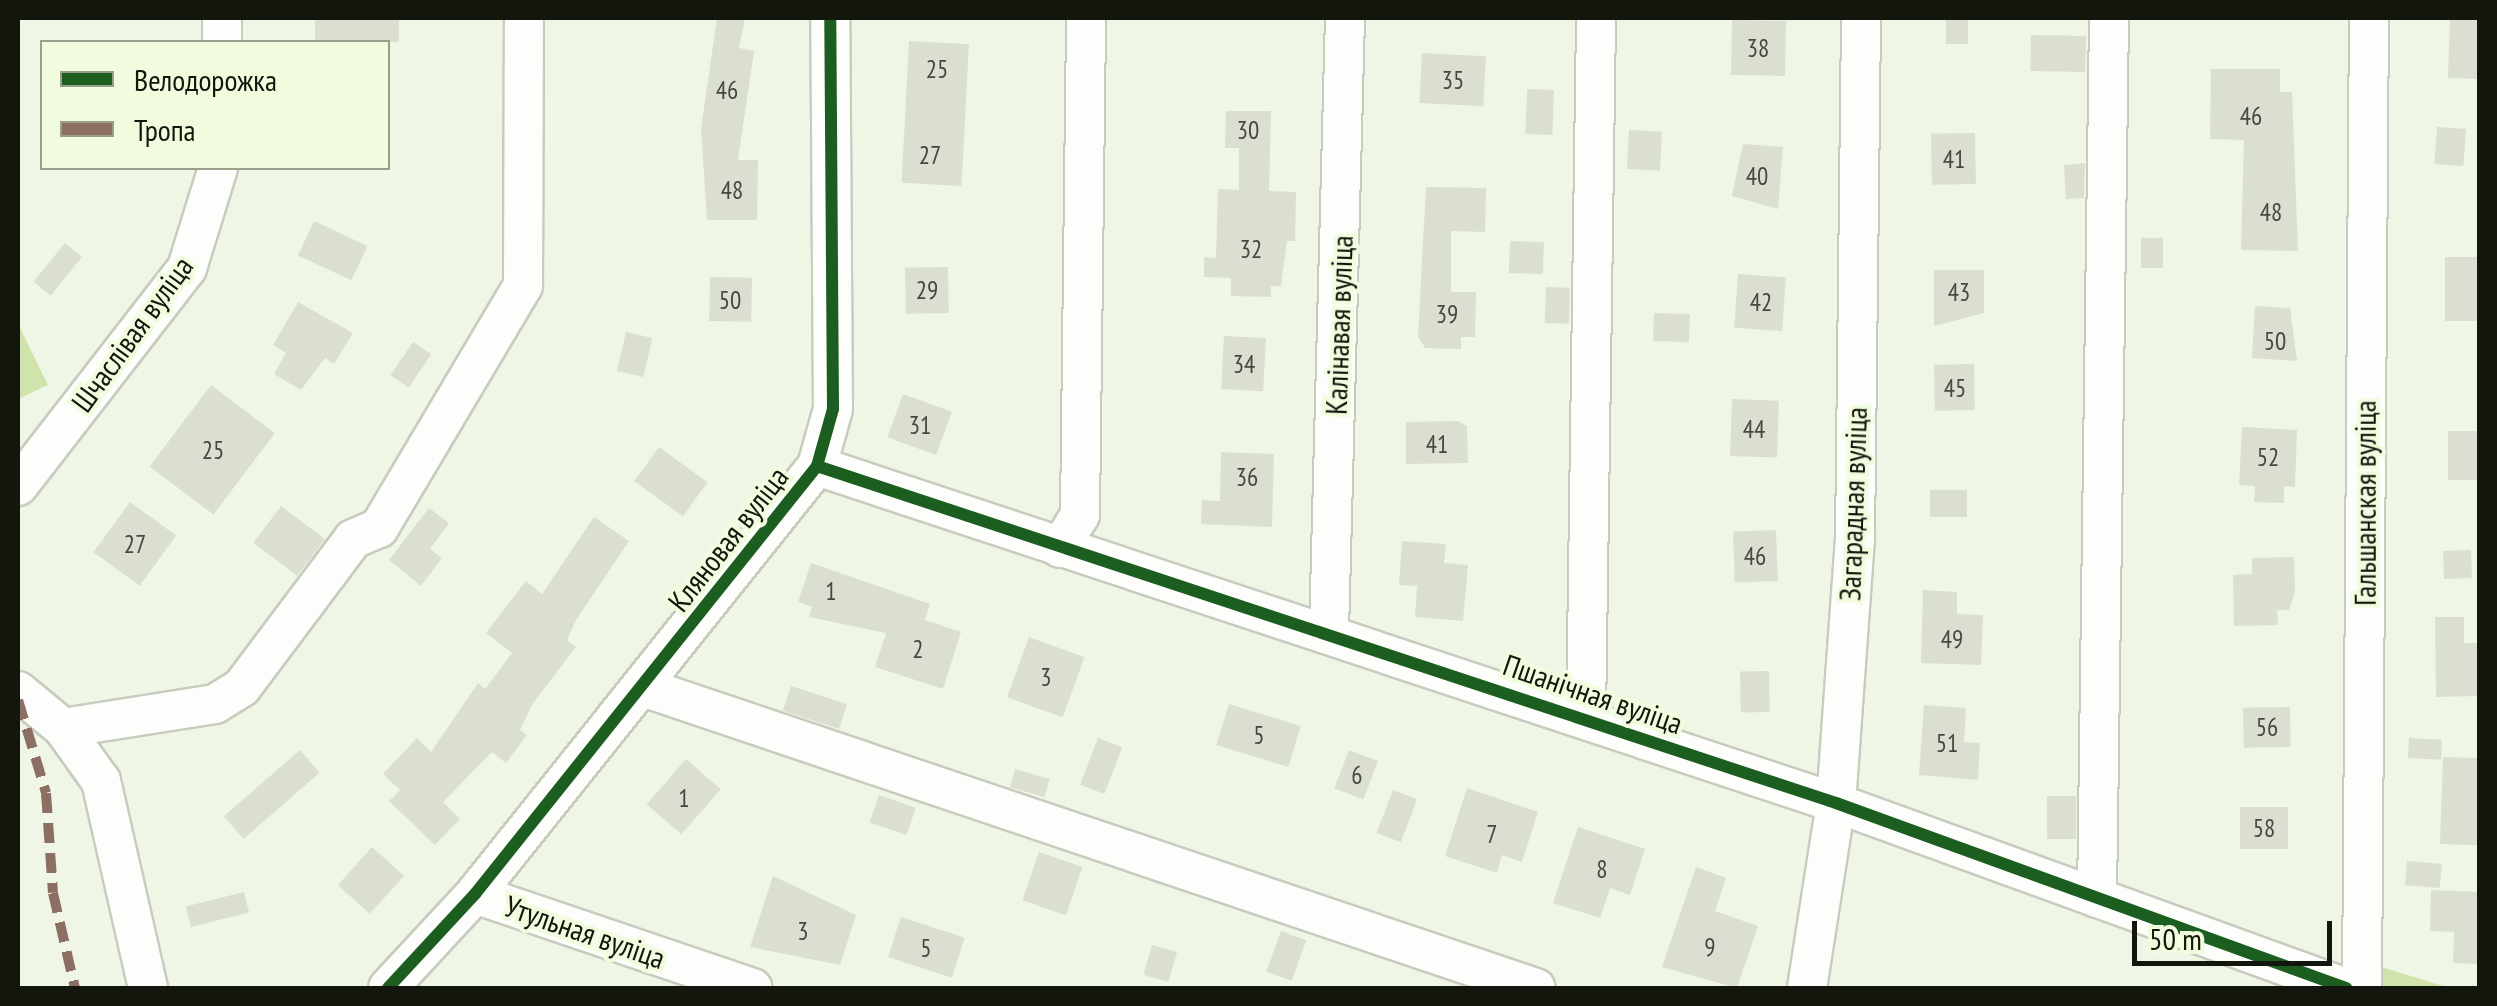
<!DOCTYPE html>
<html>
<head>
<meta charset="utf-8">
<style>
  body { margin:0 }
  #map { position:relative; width:2497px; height:1006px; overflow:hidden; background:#f0f6e5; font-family:"PT Sans Narrow",sans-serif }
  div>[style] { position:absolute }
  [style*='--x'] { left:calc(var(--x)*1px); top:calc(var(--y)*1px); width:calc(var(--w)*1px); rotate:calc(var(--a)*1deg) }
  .green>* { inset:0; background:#d0e3ac }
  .building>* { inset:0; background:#dadfd1; transform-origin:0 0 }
  .roads { filter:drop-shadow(2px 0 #c7ccbf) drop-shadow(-2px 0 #c7ccbf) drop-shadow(0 2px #c7ccbf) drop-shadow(0 -2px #c7ccbf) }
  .minor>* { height:38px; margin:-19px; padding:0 19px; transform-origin:19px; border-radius:19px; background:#fdfefb }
  .quiet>* { height:10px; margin-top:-5px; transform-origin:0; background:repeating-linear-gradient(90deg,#8d6e63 0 20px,transparent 0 30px) }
  .cycleway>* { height:12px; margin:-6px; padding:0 6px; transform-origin:6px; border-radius:6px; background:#1b5e20 }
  span { translate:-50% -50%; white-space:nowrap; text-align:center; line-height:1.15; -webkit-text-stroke:8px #f1fcdf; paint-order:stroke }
  .number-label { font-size:25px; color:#45483d }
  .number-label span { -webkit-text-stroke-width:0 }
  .street-label { font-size:30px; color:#13160c }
  .frame { position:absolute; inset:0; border:20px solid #13160c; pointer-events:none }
  .legend { position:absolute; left:40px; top:40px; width:350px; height:130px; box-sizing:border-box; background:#f1fcdf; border:2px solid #98a08b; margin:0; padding:12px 18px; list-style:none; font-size:30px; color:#13160c }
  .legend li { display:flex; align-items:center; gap:20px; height:50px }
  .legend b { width:50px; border:2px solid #98a08b }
  .scale { position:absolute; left:2132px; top:921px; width:200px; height:45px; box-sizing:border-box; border:5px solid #13160c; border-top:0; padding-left:12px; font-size:30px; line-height:35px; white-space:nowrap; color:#13160c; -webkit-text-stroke:8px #f1fcdf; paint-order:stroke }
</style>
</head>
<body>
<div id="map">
  <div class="green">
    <div style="clip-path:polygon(18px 324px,48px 385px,18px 399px)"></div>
    <div style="clip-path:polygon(2378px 966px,2450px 988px,2377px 988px)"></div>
  </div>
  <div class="building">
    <div style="left:315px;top:18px;width:84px;height:24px"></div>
    <div style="clip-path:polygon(717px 18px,745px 18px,739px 48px,754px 51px,738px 160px,758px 160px,757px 220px,707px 220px,701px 129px)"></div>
    <div style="left:1946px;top:18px;width:22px;height:26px"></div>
    <div style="left:2450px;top:19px;width:30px;height:59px;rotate:2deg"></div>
    <div style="left:1732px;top:20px;width:54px;height:55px;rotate:1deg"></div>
    <div style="left:2031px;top:35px;width:55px;height:36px;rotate:1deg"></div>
    <div style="left:909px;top:41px;width:60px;height:142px;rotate:3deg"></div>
    <div style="left:1422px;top:53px;width:64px;height:50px;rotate:3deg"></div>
    <div style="clip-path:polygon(2211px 69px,2280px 69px,2280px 92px,2292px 92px,2298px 251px,2241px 250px,2244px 140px,2210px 139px)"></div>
    <div style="left:1527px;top:89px;width:27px;height:45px;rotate:2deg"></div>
    <div style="clip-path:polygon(1226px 111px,1271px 111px,1269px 191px,1296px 192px,1295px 241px,1287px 241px,1281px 286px,1271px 286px,1271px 297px,1231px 296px,1231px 278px,1204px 277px,1204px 257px,1216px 258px,1218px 189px,1239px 190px,1239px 148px,1225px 148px)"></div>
    <div style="left:2437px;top:127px;width:29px;height:37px;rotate:4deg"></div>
    <div style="left:1629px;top:130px;width:33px;height:39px;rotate:3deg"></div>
    <div style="left:1975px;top:133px;width:51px;height:44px;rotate:89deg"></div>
    <div style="clip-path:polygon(1743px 144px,1783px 147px,1778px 209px,1732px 196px)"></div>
    <div style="clip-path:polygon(2085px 163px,2084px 198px,2066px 199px,2064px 165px)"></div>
    <div style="clip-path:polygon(1426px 187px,1486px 188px,1485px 232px,1451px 231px,1451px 292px,1476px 292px,1475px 337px,1461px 337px,1461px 349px,1425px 348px,1418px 336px)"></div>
    <div style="left:314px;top:221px;width:59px;height:38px;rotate:25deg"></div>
    <div style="left:2141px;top:238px;width:22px;height:30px"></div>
    <div style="left:1510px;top:241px;width:34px;height:32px;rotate:2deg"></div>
    <div style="left:65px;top:243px;width:22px;height:50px;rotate:39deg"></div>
    <div style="left:2480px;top:257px;width:64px;height:35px;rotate:90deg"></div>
    <div style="left:948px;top:267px;width:46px;height:43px;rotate:89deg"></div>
    <div style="clip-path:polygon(1934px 270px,1984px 270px,1984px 313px,1934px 326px)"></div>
    <div style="left:1738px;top:274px;width:48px;height:54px;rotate:4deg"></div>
    <div style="left:710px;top:277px;width:42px;height:44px;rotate:1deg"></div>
    <div style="left:1546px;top:287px;width:24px;height:36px;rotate:2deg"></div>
    <div style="clip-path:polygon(298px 302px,353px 333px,334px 364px,325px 358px,301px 390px,274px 374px,286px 353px,273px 345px)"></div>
    <div style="clip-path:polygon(2255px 306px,2290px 308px,2297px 361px,2252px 358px)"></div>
    <div style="left:1654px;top:313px;width:36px;height:28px;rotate:2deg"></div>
    <div style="left:626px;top:332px;width:27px;height:40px;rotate:13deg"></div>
    <div style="left:1224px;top:336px;width:42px;height:53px;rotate:3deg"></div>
    <div style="left:413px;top:342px;width:22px;height:40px;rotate:34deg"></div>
    <div style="left:1974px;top:364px;width:46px;height:40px;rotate:89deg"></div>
    <div style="left:211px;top:385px;width:80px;height:102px;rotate:37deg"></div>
    <div style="left:903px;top:394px;width:52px;height:46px;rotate:20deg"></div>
    <div style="left:1732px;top:399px;width:47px;height:57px;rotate:2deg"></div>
    <div style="clip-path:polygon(1458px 421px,1467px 426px,1468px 463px,1406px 464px,1406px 422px)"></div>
    <div style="clip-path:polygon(2242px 427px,2297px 430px,2295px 487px,2284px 486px,2284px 503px,2254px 502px,2255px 486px,2239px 485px)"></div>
    <div style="left:2448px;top:431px;width:32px;height:49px"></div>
    <div style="left:659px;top:447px;width:60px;height:42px;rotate:36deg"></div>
    <div style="clip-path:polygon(1221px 452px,1274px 454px,1272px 527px,1201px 524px,1202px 500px,1220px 501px)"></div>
    <div style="left:1930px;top:490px;width:37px;height:27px"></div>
    <div style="left:130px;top:502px;width:57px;height:62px;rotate:36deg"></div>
    <div style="left:281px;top:506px;width:55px;height:46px;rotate:37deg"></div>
    <div style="clip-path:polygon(429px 508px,449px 523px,430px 549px,442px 558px,421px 586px,389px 560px)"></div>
    <div style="clip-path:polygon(594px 517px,629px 541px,576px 620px,567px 640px,576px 647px,533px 703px,520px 730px,527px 735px,506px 763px,492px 752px,443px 802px,460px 819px,435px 845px,389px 801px,400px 790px,383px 774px,417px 738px,431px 752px,478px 683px,485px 689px,512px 653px,486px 633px,526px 581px,542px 594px)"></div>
    <div style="left:1776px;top:530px;width:51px;height:43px;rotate:88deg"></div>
    <div style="clip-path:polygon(1402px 541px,1446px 544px,1444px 563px,1468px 565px,1463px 621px,1415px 617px,1417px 586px,1399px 585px)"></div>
    <div style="left:2471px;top:550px;width:28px;height:28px;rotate:88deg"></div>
    <div style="clip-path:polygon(2294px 557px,2295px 592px,2289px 610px,2277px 610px,2278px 625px,2234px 626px,2233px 575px,2252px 574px,2252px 558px)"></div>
    <div style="clip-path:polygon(811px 563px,930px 604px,925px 620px,961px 632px,943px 689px,875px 667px,886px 633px,809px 617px,812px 607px,798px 602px)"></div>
    <div style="clip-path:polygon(1923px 590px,1957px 592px,1957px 614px,1983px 615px,1981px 665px,1921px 663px)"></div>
    <div style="clip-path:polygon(2435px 617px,2464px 617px,2464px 643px,2480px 643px,2480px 696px,2436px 697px)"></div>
    <div style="left:1029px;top:637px;width:59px;height:64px;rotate:20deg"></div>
    <div style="left:1769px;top:671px;width:41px;height:29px;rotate:89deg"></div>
    <div style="left:791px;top:686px;width:59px;height:26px;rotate:18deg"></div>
    <div style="left:1229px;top:704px;width:75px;height:43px;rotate:17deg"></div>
    <div style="clip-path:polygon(1924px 705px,1966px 708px,1964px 742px,1980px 743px,1978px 780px,1919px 775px)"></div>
    <div style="left:2290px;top:707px;width:40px;height:47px;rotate:89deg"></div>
    <div style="left:1098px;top:738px;width:26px;height:50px;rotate:21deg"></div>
    <div style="left:2409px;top:738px;width:33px;height:20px;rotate:3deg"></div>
    <div style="left:300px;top:750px;width:30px;height:101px;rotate:49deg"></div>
    <div style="left:1349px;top:750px;width:31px;height:41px;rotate:21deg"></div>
    <div style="left:2443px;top:757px;width:37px;height:87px;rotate:2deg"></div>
    <div style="left:686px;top:759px;width:46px;height:60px;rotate:41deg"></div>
    <div style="left:1015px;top:769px;width:36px;height:19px;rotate:16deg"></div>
    <div style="clip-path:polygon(1467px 788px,1538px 812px,1522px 862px,1502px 855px,1497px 873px,1445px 856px)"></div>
    <div style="left:1393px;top:790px;width:26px;height:46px;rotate:21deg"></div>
    <div style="left:879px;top:795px;width:39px;height:29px;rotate:19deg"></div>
    <div style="left:2047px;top:796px;width:29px;height:43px"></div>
    <div style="left:2240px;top:807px;width:48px;height:42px"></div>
    <div style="clip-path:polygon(1578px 827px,1645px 849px,1630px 895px,1610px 888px,1600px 918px,1553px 903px)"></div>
    <div style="left:372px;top:847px;width:43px;height:51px;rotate:42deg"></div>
    <div style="left:1039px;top:852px;width:46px;height:51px;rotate:19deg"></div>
    <div style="left:2407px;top:861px;width:35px;height:24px;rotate:5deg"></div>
    <div style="clip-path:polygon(1696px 867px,1726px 878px,1715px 911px,1758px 926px,1737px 988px,1662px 967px)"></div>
    <div style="clip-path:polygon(773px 876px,856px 915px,840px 965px,750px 947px)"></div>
    <div style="clip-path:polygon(2431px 890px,2480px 892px,2480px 964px,2453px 963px,2454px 932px,2430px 931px)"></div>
    <div style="left:244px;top:892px;width:21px;height:60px;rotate:76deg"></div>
    <div style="left:901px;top:917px;width:67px;height:42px;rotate:18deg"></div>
    <div style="left:1281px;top:931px;width:27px;height:43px;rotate:20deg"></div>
    <div style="left:1152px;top:945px;width:26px;height:31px;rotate:16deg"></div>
  </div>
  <div class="roads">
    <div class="minor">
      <div style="--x:222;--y:18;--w:24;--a:90"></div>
      <div style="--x:817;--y:466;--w:1073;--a:18.3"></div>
      <div style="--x:1836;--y:803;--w:543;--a:19.94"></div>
      <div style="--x:18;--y:486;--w:276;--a:-52.2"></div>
      <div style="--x:187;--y:268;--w:105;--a:-72.8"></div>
      <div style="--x:1060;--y:548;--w:39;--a:-59"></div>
      <div style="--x:1080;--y:515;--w:497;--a:-89.3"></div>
      <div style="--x:1329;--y:632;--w:614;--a:-88.51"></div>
      <div style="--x:643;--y:687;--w:942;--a:18.63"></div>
      <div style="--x:18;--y:691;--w:58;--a:39.4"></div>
      <div style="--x:63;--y:728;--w:65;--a:54.4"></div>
      <div style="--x:101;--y:781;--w:212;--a:77.2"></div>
      <div style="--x:1586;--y:718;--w:700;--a:-89.18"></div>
      <div style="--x:63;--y:728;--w:154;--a:-9"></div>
      <div style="--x:215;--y:704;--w:32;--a:-32"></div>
      <div style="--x:242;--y:687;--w:185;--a:-53.1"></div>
      <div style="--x:353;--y:539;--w:28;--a:-23"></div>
      <div style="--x:379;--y:528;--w:282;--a:-59.3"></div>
      <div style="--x:523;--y:285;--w:267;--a:-89.8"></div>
      <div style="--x:475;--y:894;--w:293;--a:18.7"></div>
      <div style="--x:2097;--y:898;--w:880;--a:-89.22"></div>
      <div style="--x:388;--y:988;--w:128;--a:-47.2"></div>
      <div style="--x:475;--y:894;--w:548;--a:-51.37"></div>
      <div style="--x:817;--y:466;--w:59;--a:-74.3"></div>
      <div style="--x:833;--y:409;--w:391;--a:-90.4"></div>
      <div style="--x:1807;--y:988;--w:187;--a:-81.1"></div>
      <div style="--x:1836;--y:803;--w:264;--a:-85.9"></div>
      <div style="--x:1855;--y:540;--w:522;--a:-89.34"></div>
      <div style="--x:2362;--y:988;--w:970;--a:-89.59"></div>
    </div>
  </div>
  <div class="quiet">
    <div style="--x:18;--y:700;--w:97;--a:73.2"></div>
    <div style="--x:46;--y:793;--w:100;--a:86"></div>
    <div style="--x:53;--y:893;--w:98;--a:77"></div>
  </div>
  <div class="cycleway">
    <div style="--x:817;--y:466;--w:1073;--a:18.3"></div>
    <div style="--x:1836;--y:803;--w:543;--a:19.94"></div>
    <div style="--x:388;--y:988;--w:128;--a:-47.2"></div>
    <div style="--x:475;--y:894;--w:548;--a:-51.37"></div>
    <div style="--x:817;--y:466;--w:59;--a:-74.3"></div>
    <div style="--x:833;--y:409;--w:391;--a:-90.4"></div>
  </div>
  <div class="number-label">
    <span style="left:1758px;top:48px">38</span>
    <span style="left:937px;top:69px">25</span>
    <span style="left:1453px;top:80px">35</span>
    <span style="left:727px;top:90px">46</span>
    <span style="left:2251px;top:116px">46</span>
    <span style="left:1248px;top:130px">30</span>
    <span style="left:930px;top:155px">27</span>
    <span style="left:1954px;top:159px">41</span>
    <span style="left:1757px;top:176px">40</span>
    <span style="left:732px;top:190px">48</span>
    <span style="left:2271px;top:212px">48</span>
    <span style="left:1251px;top:249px">32</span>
    <span style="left:927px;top:290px">29</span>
    <span style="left:1959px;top:292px">43</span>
    <span style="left:730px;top:300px">50</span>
    <span style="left:1761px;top:302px">42</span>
    <span style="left:1447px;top:314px">39</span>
    <span style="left:2275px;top:341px">50</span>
    <span style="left:1244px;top:364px">34</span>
    <span style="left:1955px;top:388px">45</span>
    <span style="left:920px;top:425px">31</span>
    <span style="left:1754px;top:429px">44</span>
    <span style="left:1437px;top:444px">41</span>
    <span style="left:213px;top:450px">25</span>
    <span style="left:2268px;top:457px">52</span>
    <span style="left:1247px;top:477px">36</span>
    <span style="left:135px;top:544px">27</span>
    <span style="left:1755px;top:556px">46</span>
    <span style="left:831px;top:591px">1</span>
    <span style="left:1952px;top:639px">49</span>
    <span style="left:918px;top:649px">2</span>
    <span style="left:1046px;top:677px">3</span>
    <span style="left:2267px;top:727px">56</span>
    <span style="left:1259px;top:735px">5</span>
    <span style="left:1947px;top:743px">51</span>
    <span style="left:1357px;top:775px">6</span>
    <span style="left:684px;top:798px">1</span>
    <span style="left:2264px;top:828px">58</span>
    <span style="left:1492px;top:834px">7</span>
    <span style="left:1602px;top:869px">8</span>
    <span style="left:803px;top:931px">3</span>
    <span style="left:1710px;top:947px">9</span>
    <span style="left:926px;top:948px">5</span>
  </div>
  <div class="street-label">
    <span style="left:1339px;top:325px;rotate:-88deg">Калінавая вуліца</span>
    <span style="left:132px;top:334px;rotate:-54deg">Шчаслівая вуліца</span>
    <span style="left:2365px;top:503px;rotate:-90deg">Гальшанская вуліца</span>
    <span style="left:1853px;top:504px;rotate:-88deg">Загарадная вуліца</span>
    <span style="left:728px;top:539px;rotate:-52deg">Кляновая вуліца</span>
    <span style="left:1593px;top:694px;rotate:19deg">Пшанічная вуліца</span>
    <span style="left:585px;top:932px;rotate:19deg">Утульная вуліца</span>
  </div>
  <div class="frame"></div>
  <ul class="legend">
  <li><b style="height:12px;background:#1b5e20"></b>Велодорожка</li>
  <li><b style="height:12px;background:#8d6e63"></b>Тропа</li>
  </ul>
  <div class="scale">50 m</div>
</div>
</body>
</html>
